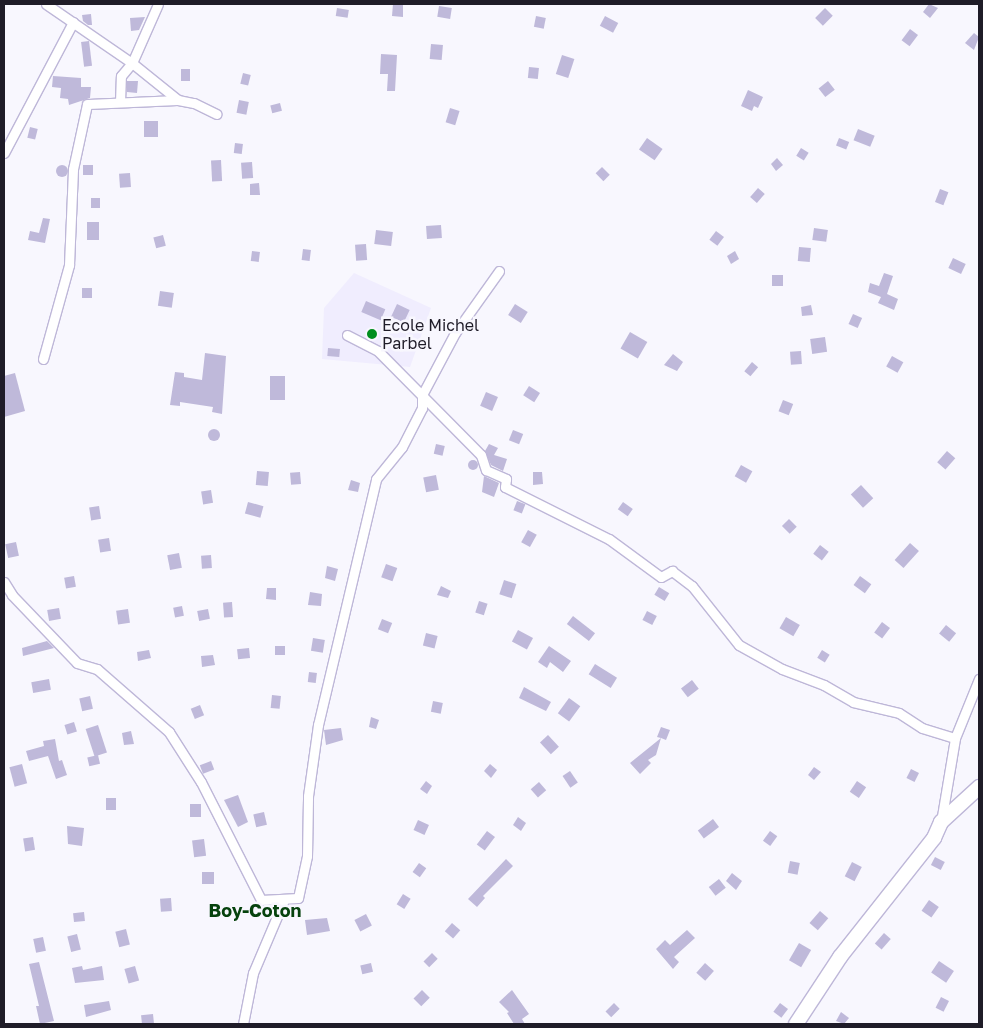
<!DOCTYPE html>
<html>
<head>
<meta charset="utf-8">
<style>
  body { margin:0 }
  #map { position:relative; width:983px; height:1028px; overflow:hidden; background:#f8f7fe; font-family:"Golos Text",sans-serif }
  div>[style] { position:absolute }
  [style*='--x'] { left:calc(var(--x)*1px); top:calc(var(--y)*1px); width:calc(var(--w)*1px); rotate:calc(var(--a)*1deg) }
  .built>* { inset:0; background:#f0edfe }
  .building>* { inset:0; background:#bfb9da; transform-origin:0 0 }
  .round { border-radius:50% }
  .roads { filter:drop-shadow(1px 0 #beb7d8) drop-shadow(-1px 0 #beb7d8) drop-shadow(0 1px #beb7d8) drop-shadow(0 -1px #beb7d8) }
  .street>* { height:9px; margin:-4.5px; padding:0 4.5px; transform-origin:4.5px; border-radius:4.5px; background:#fff }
  .secondary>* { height:14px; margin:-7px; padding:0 7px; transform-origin:7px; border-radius:7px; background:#fff }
  .dots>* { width:14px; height:14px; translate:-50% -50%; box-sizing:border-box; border:2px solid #f8f7fe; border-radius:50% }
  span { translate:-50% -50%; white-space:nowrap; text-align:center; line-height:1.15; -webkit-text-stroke:5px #f8f7fe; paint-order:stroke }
  .poi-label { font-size:16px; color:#1f1c28 }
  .left { translate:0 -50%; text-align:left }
  .neighbourhood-label { font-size:18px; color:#06420d; font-weight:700 }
  .frame { position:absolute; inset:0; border:5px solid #1f1c28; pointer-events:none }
</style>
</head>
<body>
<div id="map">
  <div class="built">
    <div style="clip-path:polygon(354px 273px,431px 308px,410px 367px,322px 359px,324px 308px)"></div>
  </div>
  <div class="building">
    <div style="clip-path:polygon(393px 4px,403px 4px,403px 17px,392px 16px)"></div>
    <div style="clip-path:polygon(929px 4px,938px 8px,930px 18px,923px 12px)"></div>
    <div style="left:439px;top:6px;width:13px;height:11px;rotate:9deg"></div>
    <div style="left:337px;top:8px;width:12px;height:8px;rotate:9deg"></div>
    <div style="left:825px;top:8px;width:11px;height:14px;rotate:45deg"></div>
    <div style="clip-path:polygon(91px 14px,92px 25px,88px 25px,83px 21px,82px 15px)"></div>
    <div style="left:536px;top:16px;width:10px;height:11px;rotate:11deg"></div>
    <div style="left:605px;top:16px;width:15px;height:11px;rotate:28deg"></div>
    <div style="clip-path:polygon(145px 17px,139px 30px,131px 31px,130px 18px)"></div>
    <div style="left:910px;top:29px;width:10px;height:14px;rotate:37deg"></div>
    <div style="clip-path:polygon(974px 33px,979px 37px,974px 50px,965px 43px)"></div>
    <div style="left:89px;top:41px;width:25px;height:8px;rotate:83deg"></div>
    <div style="left:431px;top:44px;width:12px;height:15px;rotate:5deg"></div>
    <div style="clip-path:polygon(381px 54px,397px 55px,395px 91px,387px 91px,388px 74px,380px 74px)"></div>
    <div style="left:562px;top:55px;width:13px;height:20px;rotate:18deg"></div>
    <div style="left:529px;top:67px;width:10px;height:11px;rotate:6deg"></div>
    <div style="left:181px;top:69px;width:9px;height:12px"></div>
    <div style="left:243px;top:73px;width:8px;height:11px;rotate:14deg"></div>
    <div style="clip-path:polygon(53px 76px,81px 78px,81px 87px,91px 87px,90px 98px,69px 105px,68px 99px,60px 98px,61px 88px,52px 87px)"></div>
    <div style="clip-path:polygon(127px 81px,138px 81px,137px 93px,127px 92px)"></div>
    <div style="left:828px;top:81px;width:11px;height:12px;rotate:52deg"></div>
    <div style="clip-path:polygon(748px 90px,763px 97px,758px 108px,754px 106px,752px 111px,741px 106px)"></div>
    <div style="left:239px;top:100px;width:10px;height:13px;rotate:11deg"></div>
    <div style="left:280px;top:103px;width:8px;height:10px;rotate:76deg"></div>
    <div style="left:450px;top:108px;width:10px;height:15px;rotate:17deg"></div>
    <div style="left:144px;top:121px;width:14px;height:16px"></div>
    <div style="left:30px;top:127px;width:8px;height:11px;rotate:14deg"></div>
    <div style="left:858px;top:129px;width:18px;height:12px;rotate:22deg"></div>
    <div style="left:647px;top:138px;width:19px;height:14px;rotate:35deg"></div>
    <div style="left:839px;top:138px;width:11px;height:8px;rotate:22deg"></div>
    <div style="left:235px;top:143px;width:8px;height:10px;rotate:7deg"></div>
    <div style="left:801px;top:148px;width:9px;height:9px;rotate:32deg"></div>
    <div style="clip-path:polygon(777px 158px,783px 165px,776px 171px,771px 164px)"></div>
    <div style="left:221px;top:160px;width:21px;height:10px;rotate:87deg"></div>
    <div style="left:252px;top:162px;width:16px;height:11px;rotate:86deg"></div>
    <div class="round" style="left:56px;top:165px;width:12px;height:12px"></div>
    <div style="left:83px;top:165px;width:10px;height:10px"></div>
    <div style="left:602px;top:167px;width:11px;height:9px;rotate:45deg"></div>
    <div style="left:130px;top:173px;width:14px;height:11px;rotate:86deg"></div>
    <div style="clip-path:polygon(259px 183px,260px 195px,250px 195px,250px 184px)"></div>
    <div style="left:758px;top:188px;width:9px;height:12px;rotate:41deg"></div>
    <div style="left:940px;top:189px;width:9px;height:14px;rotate:21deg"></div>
    <div style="left:91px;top:198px;width:9px;height:10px"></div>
    <div style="clip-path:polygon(43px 218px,50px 219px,45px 243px,28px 240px,30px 231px,39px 233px)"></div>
    <div style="left:99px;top:222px;width:18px;height:12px;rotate:90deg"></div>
    <div style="left:441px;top:225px;width:13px;height:15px;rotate:86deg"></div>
    <div style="left:814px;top:228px;width:14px;height:12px;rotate:8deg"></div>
    <div style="left:376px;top:230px;width:17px;height:14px;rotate:7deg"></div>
    <div style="left:716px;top:231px;width:10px;height:11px;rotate:37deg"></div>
    <div style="left:163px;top:235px;width:11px;height:10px;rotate:75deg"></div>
    <div style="left:366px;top:244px;width:16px;height:11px;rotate:86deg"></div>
    <div style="left:799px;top:247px;width:12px;height:14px;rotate:5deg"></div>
    <div style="left:303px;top:249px;width:8px;height:11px;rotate:7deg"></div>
    <div style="left:252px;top:251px;width:8px;height:10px;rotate:7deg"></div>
    <div style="clip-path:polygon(735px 251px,739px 259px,731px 264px,727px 256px)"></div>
    <div style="left:953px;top:258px;width:14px;height:11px;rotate:25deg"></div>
    <div style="clip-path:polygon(884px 273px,893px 276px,887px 294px,898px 299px,894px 310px,878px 303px,881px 297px,868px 292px,870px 283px,879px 286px)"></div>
    <div style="left:772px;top:275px;width:11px;height:11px"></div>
    <div style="left:82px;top:288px;width:10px;height:10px"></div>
    <div style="left:160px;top:291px;width:14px;height:15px;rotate:8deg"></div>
    <div style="left:366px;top:301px;width:21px;height:12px;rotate:23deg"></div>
    <div style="left:397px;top:304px;width:14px;height:14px;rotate:25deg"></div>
    <div style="left:515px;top:304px;width:15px;height:13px;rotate:32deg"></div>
    <div style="clip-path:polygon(811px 305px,813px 315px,802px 316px,801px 307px)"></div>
    <div style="left:853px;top:314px;width:10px;height:11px;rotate:24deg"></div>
    <div style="left:630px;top:332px;width:20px;height:19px;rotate:30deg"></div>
    <div style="left:825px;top:337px;width:15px;height:15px;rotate:82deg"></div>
    <div style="left:328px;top:348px;width:12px;height:8px;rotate:5deg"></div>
    <div style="left:801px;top:351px;width:13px;height:11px;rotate:86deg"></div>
    <div style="clip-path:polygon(205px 353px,226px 356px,222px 414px,212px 412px,213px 407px,180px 402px,180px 406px,170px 405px,175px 372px,184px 373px,184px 377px,202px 380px)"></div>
    <div style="clip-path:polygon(673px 354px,683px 362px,677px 371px,664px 365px)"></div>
    <div style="left:892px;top:356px;width:13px;height:12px;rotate:29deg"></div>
    <div style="left:752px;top:362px;width:8px;height:12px;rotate:40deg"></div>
    <div style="clip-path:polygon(15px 373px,25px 411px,4px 417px,4px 376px)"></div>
    <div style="left:270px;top:376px;width:15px;height:24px"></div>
    <div style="left:529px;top:386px;width:13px;height:11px;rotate:32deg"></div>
    <div style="left:486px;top:392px;width:13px;height:15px;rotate:23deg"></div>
    <div style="left:783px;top:400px;width:11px;height:12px;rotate:22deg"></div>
    <div class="round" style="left:208px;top:429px;width:12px;height:12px"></div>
    <div style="left:513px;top:430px;width:11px;height:11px;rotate:22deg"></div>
    <div style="left:436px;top:444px;width:9px;height:10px;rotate:13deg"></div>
    <div style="clip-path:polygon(489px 444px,498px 448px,494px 455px,507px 459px,503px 471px,491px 465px,485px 451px)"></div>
    <div style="left:947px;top:451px;width:11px;height:15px;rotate:41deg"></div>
    <div class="round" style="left:468px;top:460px;width:10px;height:10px"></div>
    <div style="left:741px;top:465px;width:13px;height:13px;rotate:29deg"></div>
    <div style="left:257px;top:471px;width:12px;height:14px;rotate:5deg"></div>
    <div style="left:300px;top:472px;width:12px;height:10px;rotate:85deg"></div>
    <div style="clip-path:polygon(533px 472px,542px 472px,543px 484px,533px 485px)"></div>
    <div style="left:436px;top:475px;width:15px;height:13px;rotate:79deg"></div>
    <div style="clip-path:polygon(484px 476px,499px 483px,494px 497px,482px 492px)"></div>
    <div style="clip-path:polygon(351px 480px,360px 483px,358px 492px,348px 490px)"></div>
    <div style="left:861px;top:485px;width:18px;height:14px;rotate:47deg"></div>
    <div style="left:211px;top:490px;width:13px;height:10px;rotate:81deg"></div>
    <div style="left:517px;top:501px;width:9px;height:10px;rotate:21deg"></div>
    <div style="left:248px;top:502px;width:16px;height:12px;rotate:15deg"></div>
    <div style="left:623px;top:502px;width:12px;height:9px;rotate:35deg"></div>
    <div style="left:99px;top:506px;width:13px;height:10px;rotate:81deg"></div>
    <div style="left:789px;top:519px;width:11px;height:10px;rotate:45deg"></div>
    <div style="left:528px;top:530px;width:10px;height:14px;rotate:29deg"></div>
    <div style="left:109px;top:538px;width:13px;height:11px;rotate:81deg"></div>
    <div style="left:16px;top:542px;width:14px;height:11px;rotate:78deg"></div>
    <div style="left:910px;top:543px;width:12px;height:23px;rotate:42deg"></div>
    <div style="left:820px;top:545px;width:11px;height:11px;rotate:38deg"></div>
    <div style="left:179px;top:553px;width:15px;height:12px;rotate:79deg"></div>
    <div style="left:211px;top:555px;width:13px;height:10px;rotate:86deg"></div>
    <div style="left:386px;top:564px;width:12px;height:14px;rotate:20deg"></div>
    <div style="clip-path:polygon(327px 566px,338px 569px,335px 581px,325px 578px)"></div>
    <div style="left:74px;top:576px;width:11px;height:10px;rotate:80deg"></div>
    <div style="left:860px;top:576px;width:14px;height:11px;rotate:36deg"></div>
    <div style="left:504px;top:580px;width:13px;height:15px;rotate:18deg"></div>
    <div style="clip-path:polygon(441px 586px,451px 591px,448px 598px,437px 595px)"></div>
    <div style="left:659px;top:587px;width:12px;height:9px;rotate:31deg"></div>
    <div style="clip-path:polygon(267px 588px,276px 588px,276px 600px,266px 599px)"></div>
    <div style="clip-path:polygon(310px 592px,322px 594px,321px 606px,308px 605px)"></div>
    <div style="left:479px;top:601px;width:9px;height:12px;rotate:18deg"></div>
    <div style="left:232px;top:602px;width:15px;height:9px;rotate:86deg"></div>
    <div style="left:182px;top:606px;width:10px;height:9px;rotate:79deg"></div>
    <div style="left:59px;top:608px;width:11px;height:12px;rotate:80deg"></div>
    <div style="left:128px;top:609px;width:14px;height:12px;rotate:82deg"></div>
    <div style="left:208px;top:609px;width:10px;height:11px;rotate:79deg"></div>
    <div style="left:647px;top:611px;width:11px;height:10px;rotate:27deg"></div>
    <div style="left:573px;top:616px;width:28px;height:10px;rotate:38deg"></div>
    <div style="left:786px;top:617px;width:16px;height:13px;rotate:30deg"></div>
    <div style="left:382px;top:619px;width:11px;height:11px;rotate:22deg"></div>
    <div style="left:882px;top:622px;width:10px;height:13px;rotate:37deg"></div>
    <div style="left:946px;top:625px;width:13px;height:11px;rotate:39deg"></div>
    <div style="left:518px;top:630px;width:17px;height:13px;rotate:28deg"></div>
    <div style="left:426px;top:633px;width:12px;height:13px;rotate:14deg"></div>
    <div style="left:313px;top:638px;width:12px;height:13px;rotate:9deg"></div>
    <div style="clip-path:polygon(47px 641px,54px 648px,23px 656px,22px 648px)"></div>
    <div style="left:275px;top:646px;width:10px;height:9px"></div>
    <div style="clip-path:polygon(549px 646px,571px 661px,563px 672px,550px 662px,547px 668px,538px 662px)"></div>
    <div style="left:249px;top:648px;width:10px;height:12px;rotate:84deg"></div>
    <div style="clip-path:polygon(149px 650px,151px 658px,138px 661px,137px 652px)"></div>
    <div style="left:822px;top:650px;width:9px;height:9px;rotate:32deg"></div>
    <div style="clip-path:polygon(213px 655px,215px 665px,202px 667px,201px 656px)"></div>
    <div style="left:595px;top:664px;width:26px;height:12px;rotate:32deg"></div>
    <div style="left:309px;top:672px;width:8px;height:10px;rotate:7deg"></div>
    <div style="left:49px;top:679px;width:11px;height:18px;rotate:80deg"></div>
    <div style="left:692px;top:680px;width:11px;height:14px;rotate:52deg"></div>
    <div style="clip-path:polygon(524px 687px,551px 702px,546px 711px,519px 698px)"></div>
    <div style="left:272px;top:695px;width:9px;height:13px;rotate:6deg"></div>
    <div style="left:90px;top:696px;width:13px;height:11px;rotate:77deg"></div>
    <div style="left:569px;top:698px;width:14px;height:19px;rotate:36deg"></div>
    <div style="left:433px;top:701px;width:10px;height:11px;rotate:11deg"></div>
    <div style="left:200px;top:705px;width:11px;height:10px;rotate:68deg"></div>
    <div style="clip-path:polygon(371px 717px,379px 720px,376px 729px,369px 727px)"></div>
    <div style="left:74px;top:722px;width:10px;height:10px;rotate:73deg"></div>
    <div style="left:98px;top:725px;width:29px;height:13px;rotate:72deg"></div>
    <div style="clip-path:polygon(661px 727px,670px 730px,666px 740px,661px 738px,656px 755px,648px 760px,651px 763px,640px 774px,630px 763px,661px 738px,657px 737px)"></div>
    <div style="clip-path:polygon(341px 728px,343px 740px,326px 745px,324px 730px)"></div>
    <div style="clip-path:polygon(131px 731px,134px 744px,124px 745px,122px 733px)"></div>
    <div style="left:548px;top:735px;width:16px;height:11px;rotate:47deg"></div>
    <div style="clip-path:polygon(55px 739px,59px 761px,62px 760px,67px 775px,56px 779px,48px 756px,29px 761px,26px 751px,44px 746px,43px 741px)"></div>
    <div style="left:98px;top:755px;width:9px;height:11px;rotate:77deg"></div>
    <div style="left:211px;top:761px;width:9px;height:12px;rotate:69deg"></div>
    <div style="left:22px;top:764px;width:20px;height:13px;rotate:75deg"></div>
    <div style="clip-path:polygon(490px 764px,497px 770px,491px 778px,484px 771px)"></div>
    <div style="clip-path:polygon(814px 767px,821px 772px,814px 780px,808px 775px)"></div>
    <div style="left:911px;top:769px;width:9px;height:10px;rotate:27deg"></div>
    <div style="left:570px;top:771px;width:14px;height:9px;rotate:56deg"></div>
    <div style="clip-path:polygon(426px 781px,432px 786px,427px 794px,420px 789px)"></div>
    <div style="left:857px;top:781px;width:11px;height:13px;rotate:34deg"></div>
    <div style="left:539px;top:782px;width:11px;height:11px;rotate:49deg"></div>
    <div style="clip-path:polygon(238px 795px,248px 822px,238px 827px,224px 800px)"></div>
    <div style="left:106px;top:798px;width:10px;height:12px"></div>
    <div style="left:190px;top:804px;width:11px;height:13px"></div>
    <div style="left:264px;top:812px;width:13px;height:11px;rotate:77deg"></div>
    <div style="clip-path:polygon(518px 817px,526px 823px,521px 831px,513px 825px)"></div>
    <div style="left:713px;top:819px;width:10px;height:19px;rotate:53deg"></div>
    <div style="left:418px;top:820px;width:12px;height:11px;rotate:24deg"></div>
    <div style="clip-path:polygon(67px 826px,84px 828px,82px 846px,68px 844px)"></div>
    <div style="left:487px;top:831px;width:10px;height:17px;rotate:37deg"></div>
    <div style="left:770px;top:831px;width:9px;height:12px;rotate:36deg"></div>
    <div style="left:33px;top:837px;width:13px;height:10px;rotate:81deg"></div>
    <div style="left:204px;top:839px;width:17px;height:12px;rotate:83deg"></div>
    <div style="left:935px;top:857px;width:11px;height:9px;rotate:27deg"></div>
    <div style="clip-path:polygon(506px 859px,513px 866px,483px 896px,485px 898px,477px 907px,468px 899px)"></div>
    <div style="left:790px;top:861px;width:10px;height:12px;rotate:11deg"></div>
    <div style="left:852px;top:862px;width:11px;height:16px;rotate:27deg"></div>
    <div style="left:419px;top:863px;width:9px;height:11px;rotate:36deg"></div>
    <div style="left:214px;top:872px;width:12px;height:12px;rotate:90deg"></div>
    <div style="clip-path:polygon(732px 873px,742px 881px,736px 890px,726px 881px)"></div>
    <div style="left:719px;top:879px;width:11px;height:13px;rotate:52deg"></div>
    <div style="left:403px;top:894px;width:9px;height:12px;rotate:32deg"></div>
    <div style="left:171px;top:898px;width:13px;height:11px;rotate:86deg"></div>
    <div style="left:929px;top:900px;width:12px;height:13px;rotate:35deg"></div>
    <div style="left:820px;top:911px;width:11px;height:16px;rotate:41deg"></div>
    <div style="left:84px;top:912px;width:9px;height:11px;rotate:84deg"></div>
    <div style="left:366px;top:914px;width:13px;height:13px;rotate:63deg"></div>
    <div style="clip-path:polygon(327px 918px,330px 931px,307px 935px,305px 920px)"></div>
    <div style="left:452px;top:923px;width:11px;height:11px;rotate:41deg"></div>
    <div style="left:126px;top:929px;width:16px;height:11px;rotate:76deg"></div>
    <div style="clip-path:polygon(687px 930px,695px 938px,674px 957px,679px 962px,673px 969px,656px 949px,665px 940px,670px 945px)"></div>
    <div style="left:884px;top:933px;width:9px;height:14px;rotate:41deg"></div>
    <div style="left:77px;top:934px;width:16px;height:10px;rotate:76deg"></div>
    <div style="left:43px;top:937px;width:14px;height:10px;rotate:78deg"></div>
    <div style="left:799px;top:943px;width:14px;height:20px;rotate:30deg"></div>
    <div style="left:432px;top:953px;width:8px;height:12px;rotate:45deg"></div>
    <div style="left:939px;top:961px;width:18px;height:14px;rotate:34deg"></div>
    <div style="clip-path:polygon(39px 962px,54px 1021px,40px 1024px,36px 1006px,39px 1006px,29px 964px)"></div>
    <div style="left:371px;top:963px;width:9px;height:11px;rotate:77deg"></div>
    <div style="left:705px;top:963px;width:12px;height:13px;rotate:42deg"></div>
    <div style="clip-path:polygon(82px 966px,83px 970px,102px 966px,104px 980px,75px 983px,72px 968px)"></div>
    <div style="left:135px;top:966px;width:15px;height:11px;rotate:74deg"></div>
    <div style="left:422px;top:990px;width:11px;height:12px;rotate:45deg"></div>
    <div style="clip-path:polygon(512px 990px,529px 1014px,522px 1019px,525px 1024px,514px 1024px,507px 1013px,509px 1012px,499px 1002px)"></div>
    <div style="left:941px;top:997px;width:9px;height:12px;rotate:27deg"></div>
    <div style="clip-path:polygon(109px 1001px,111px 1010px,86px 1017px,84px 1005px)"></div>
    <div style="left:614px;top:1003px;width:8px;height:12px;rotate:45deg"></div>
    <div style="left:780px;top:1003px;width:10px;height:11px;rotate:37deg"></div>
    <div style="clip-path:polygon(841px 1012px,849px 1018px,844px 1024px,836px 1021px)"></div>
    <div style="left:153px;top:1014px;width:10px;height:12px;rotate:84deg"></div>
  </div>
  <div class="roads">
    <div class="street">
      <div style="--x:46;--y:4;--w:104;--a:34.5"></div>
      <div style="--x:132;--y:63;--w:59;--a:38.8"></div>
      <div style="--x:178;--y:100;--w:16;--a:11"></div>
      <div style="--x:194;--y:103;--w:25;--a:26"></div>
      <div style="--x:120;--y:102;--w:26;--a:-88"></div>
      <div style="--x:121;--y:76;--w:17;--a:-50"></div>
      <div style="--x:132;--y:63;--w:64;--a:-66.2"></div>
      <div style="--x:4;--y:153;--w:148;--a:-62.2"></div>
      <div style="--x:347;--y:335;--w:35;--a:27"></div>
      <div style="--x:378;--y:351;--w:146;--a:45.3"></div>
      <div style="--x:481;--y:455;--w:16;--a:72"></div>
      <div style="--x:486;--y:470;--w:22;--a:24"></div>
      <div style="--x:506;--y:479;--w:8;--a:97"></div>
      <div style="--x:505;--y:487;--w:116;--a:26.6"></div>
      <div style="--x:609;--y:539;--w:64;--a:36.2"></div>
      <div style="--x:661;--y:577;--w:13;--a:-29"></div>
      <div style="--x:672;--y:571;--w:25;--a:37"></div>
      <div style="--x:692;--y:586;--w:75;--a:51.5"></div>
      <div style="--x:739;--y:645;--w:49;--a:29.2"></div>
      <div style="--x:782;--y:669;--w:45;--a:20.9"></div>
      <div style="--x:824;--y:685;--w:34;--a:30"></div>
      <div style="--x:853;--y:702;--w:47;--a:13.4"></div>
      <div style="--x:899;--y:713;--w:27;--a:33"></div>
      <div style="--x:922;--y:728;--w:34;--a:17"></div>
      <div style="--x:43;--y:359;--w:98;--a:-74.5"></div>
      <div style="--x:69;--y:265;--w:96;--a:-87.6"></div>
      <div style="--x:73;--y:169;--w:66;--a:-77.8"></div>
      <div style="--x:87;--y:104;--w:91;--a:-2.5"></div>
      <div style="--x:4;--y:582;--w:15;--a:58"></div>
      <div style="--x:12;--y:595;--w:94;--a:46.3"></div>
      <div style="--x:77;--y:663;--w:21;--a:17"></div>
      <div style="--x:97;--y:669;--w:96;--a:41.2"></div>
      <div style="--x:169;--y:732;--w:59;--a:57.4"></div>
      <div style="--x:201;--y:782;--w:132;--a:63"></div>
      <div style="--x:261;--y:900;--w:37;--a:-3"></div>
      <div style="--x:298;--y:898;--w:43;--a:-77.9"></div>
      <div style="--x:307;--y:856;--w:60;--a:-89"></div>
      <div style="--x:308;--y:796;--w:72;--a:-82"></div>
      <div style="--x:318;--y:725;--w:253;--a:-76.7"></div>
      <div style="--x:376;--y:479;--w:41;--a:-50.9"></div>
      <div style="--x:402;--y:447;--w:44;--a:-62.9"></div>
      <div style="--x:422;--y:408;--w:13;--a:-90"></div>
      <div style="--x:422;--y:395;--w:70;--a:-62"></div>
      <div style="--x:455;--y:333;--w:76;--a:-54.6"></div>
      <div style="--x:941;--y:822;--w:85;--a:-80.5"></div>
      <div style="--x:955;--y:738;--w:64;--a:-67.9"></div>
      <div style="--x:243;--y:1024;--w:52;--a:-78.9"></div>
      <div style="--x:253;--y:973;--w:79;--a:-67"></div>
    </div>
    <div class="secondary">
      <div style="--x:796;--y:1024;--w:80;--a:-56.7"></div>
      <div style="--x:840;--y:957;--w:152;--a:-51.7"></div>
      <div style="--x:934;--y:838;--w:17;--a:-66"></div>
      <div style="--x:941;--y:822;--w:52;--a:-42.6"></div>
    </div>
  </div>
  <div class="dots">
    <div style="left:372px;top:334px;background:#008e1e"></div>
  </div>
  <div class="poi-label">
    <span class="left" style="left:382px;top:334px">Ecole Michel<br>Parbel</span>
  </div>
  <div class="neighbourhood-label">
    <span style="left:255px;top:910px">Boy-Coton</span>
  </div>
  <div class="frame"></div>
</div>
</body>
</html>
